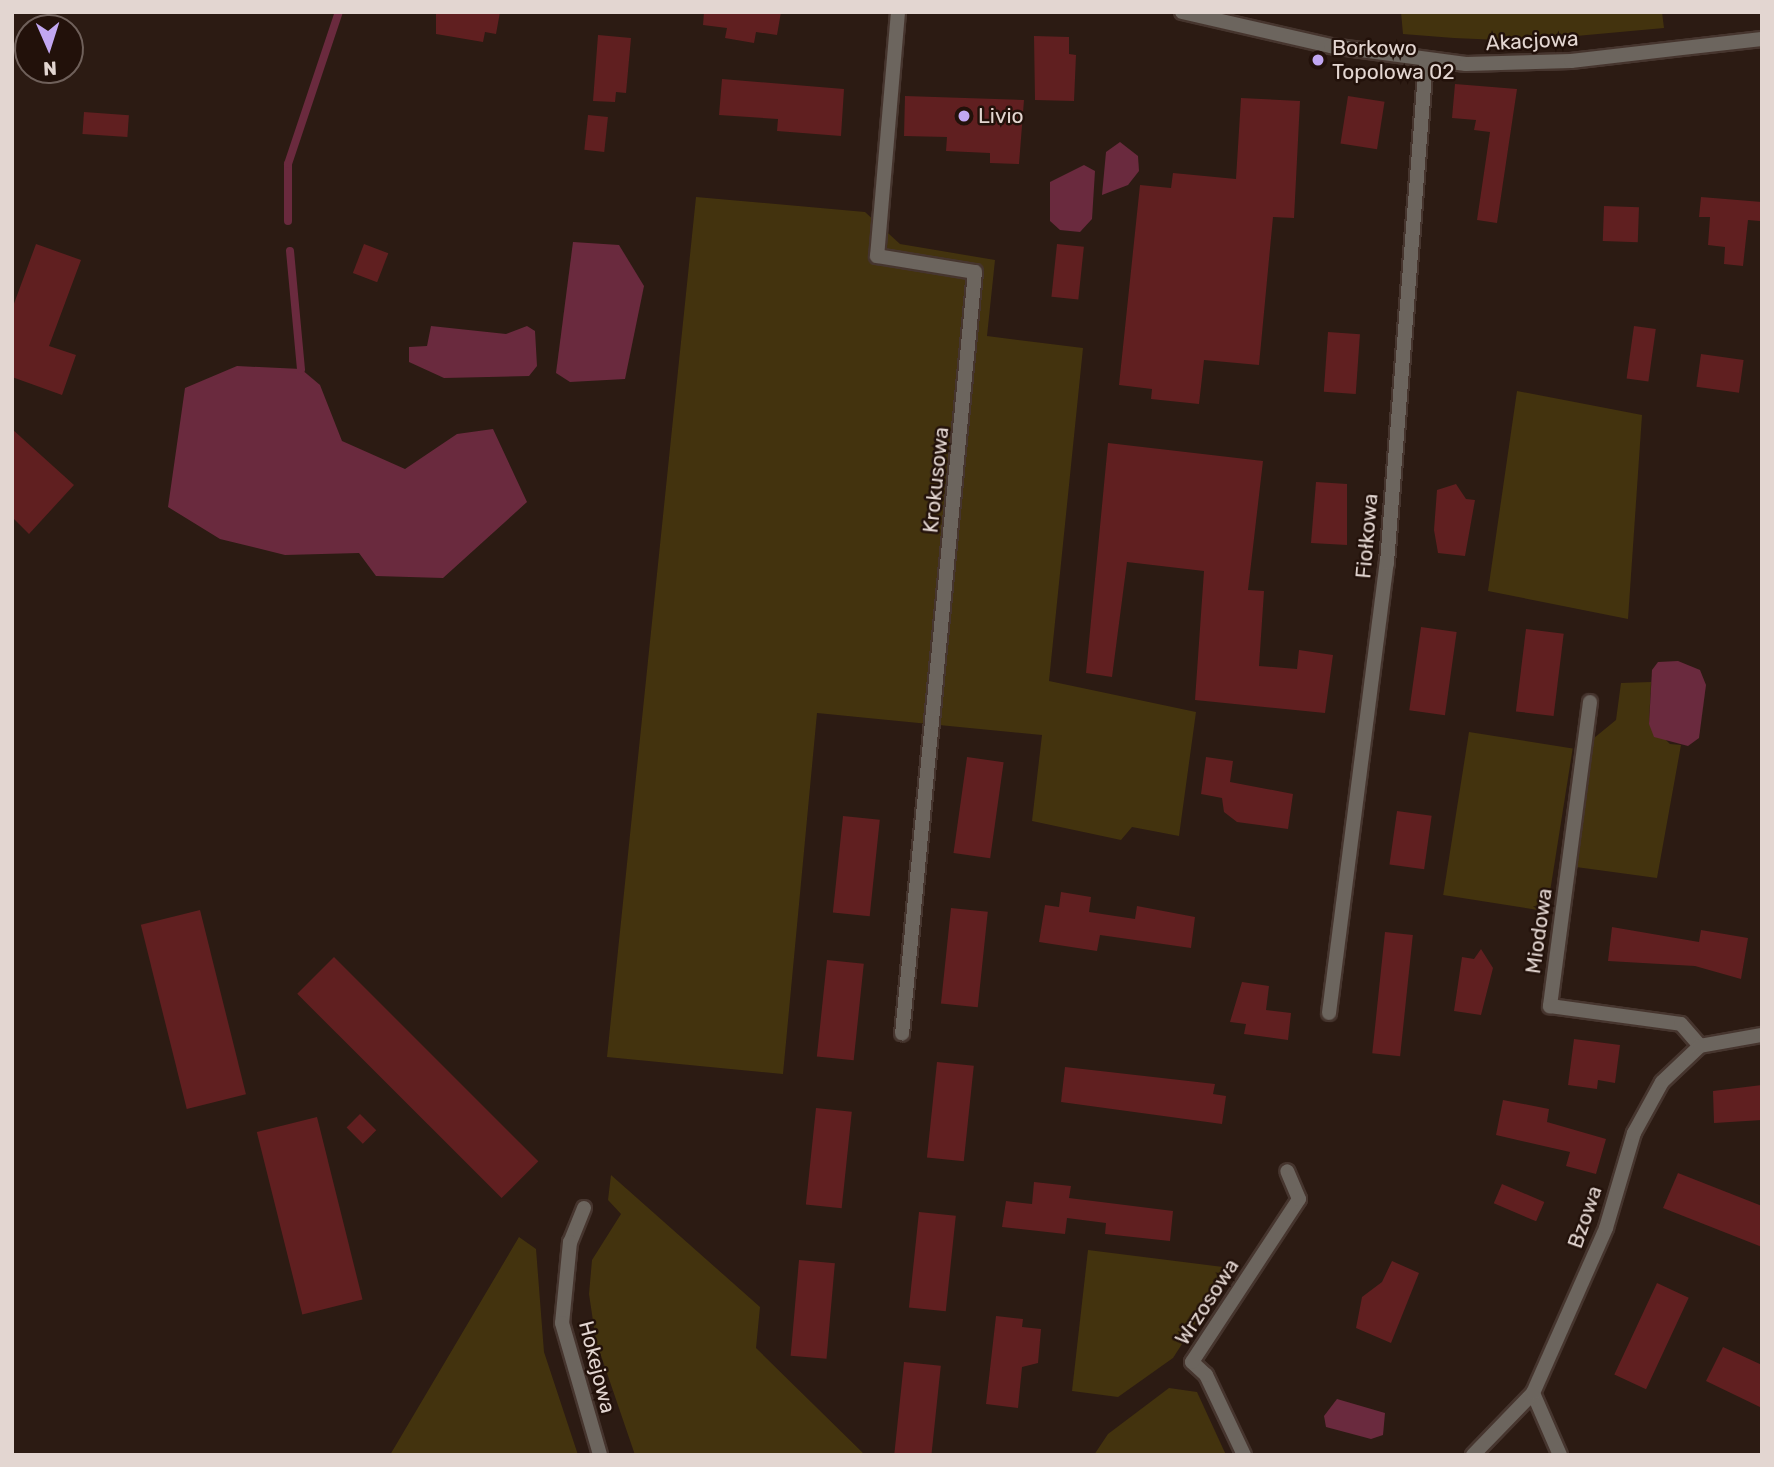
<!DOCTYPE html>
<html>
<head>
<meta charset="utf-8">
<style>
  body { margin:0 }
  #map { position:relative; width:1774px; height:1467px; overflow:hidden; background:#2c1b13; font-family:Rubik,sans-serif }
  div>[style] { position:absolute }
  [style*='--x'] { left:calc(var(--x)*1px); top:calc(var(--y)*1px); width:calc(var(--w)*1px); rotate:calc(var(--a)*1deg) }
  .green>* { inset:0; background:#43330e; transform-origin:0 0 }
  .water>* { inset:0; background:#6a2a3e }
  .stream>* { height:8px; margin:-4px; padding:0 4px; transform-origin:4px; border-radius:4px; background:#6a2a3e }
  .building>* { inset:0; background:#601f20; transform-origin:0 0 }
  .roads { filter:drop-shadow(2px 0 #46352e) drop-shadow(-2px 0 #46352e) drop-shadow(0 2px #46352e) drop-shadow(0 -2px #46352e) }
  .minor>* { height:14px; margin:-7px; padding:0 7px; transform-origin:7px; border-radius:7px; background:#6c655e }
  .tertiary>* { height:14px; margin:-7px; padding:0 7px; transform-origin:7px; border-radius:7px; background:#6c655e }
  .dots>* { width:19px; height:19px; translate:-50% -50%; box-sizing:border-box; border:4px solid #22110a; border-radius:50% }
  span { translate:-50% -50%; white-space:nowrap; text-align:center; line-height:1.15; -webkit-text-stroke:5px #22110a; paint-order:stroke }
  .street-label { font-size:21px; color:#e3d6d1 }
  .poi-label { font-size:21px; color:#e3d6d1 }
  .left { translate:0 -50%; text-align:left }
  .frame { position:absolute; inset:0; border:14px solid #e3d6d1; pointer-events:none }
  .north { position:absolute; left:14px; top:14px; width:70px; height:70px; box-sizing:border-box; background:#22110a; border:2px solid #6f605a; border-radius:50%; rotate:177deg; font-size:19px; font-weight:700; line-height:28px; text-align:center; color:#e3d6d1 }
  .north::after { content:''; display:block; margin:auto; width:24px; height:32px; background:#c2a7f2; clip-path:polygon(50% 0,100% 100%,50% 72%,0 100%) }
</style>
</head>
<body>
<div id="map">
  <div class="green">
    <div style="clip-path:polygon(1401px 12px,1662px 12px,1664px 28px,1522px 41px,1454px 38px,1403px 34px)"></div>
    <div style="clip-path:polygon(696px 197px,865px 212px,900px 244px,995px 260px,987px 336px,1083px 348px,1049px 681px,1196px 712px,1179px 836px,1132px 827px,1121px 840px,1032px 821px,1042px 735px,817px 713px,783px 1074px,607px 1057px)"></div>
    <div style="clip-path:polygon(1517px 391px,1642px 415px,1628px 619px,1488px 591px)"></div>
    <div style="clip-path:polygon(1651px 682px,1649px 724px,1670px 744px,1681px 745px,1657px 878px,1576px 867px,1594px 738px,1616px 720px,1621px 683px)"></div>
    <div style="left:1469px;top:732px;width:105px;height:165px;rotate:9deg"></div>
    <div style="clip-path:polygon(611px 1175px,760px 1307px,756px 1348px,865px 1455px,635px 1455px,596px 1341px,589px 1294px,592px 1260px,621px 1214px,608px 1200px)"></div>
    <div style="clip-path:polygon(519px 1237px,536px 1249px,544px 1352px,578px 1455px,390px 1455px)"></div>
    <div style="clip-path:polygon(1088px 1250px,1231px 1268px,1173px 1358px,1118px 1397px,1072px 1391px)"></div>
    <div style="clip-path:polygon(1169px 1388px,1197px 1392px,1226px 1455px,1094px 1455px,1108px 1434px)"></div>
  </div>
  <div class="water">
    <div style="clip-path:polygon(1120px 142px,1138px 156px,1139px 171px,1128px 185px,1102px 195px,1106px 152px)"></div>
    <div style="clip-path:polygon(1084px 165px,1095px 171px,1092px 219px,1080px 232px,1060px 230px,1050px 221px,1050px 182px)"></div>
    <div style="clip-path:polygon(573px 242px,619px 245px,644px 286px,625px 379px,570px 382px,556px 373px)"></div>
    <div style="clip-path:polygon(431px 326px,506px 334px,527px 326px,535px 331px,537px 366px,529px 376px,444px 378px,409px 362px,409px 347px,427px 346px)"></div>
    <div style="clip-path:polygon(237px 366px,301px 369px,320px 385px,342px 441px,405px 469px,457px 434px,493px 429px,527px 502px,443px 578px,376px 576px,359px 553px,285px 555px,220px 539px,168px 507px,185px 388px)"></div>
    <div style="clip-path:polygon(1678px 661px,1700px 670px,1706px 685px,1699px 738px,1688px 746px,1654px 737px,1649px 724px,1652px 670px,1658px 662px)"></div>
    <div style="clip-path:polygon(1337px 1399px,1385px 1413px,1383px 1435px,1371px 1439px,1326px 1427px,1324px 1416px)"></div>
  </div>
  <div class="stream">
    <div style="--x:288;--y:221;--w:57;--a:-90"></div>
    <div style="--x:288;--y:164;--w:160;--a:-71.5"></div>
    <div style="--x:290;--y:251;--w:119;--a:84.7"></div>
  </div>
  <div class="building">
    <div style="clip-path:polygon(436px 12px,500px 12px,496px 34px,485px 32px,483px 42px,436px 34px)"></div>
    <div style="clip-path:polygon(704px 12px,781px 12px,777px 35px,756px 32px,754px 43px,725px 38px,727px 28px,703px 25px)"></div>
    <div style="clip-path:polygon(598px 35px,631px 38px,626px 93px,616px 92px,615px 102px,593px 101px)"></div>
    <div style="clip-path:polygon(1034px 36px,1069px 37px,1069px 54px,1076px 55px,1074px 101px,1035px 100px)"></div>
    <div style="clip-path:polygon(722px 79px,844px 89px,841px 136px,777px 131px,778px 119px,719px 115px)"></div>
    <div style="clip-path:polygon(1455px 84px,1517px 89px,1497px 223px,1477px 220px,1490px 132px,1474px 130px,1476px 120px,1452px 118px)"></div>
    <div style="clip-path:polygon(905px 96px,1024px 100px,1019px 164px,990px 163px,990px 153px,946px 151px,947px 137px,904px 136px)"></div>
    <div style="left:1348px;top:96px;width:37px;height:48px;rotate:9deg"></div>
    <div style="clip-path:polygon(1241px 98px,1300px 101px,1294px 218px,1273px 217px,1259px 365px,1204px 360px,1199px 404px,1151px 399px,1152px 389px,1119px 385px,1140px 185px,1171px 188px,1173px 173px,1236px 179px)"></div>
    <div style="left:84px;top:112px;width:45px;height:22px;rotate:4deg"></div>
    <div style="left:588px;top:115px;width:20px;height:35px;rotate:6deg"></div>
    <div style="clip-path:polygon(1701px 197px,1762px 202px,1760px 221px,1748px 220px,1743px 266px,1724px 264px,1725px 247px,1708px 245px,1710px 217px,1699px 217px)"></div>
    <div style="left:1604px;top:206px;width:35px;height:35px;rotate:2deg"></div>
    <div style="clip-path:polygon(36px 244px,81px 260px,49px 346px,76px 355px,62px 395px,12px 377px,12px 309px)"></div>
    <div style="left:364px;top:244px;width:26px;height:31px;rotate:21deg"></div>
    <div style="left:1057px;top:244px;width:27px;height:53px;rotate:6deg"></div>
    <div style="left:1634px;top:326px;width:22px;height:53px;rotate:8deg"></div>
    <div style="left:1328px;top:332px;width:32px;height:60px;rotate:4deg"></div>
    <div style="left:1701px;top:354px;width:43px;height:33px;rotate:8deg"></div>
    <div style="clip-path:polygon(12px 429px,74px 485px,29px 534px,12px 517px)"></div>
    <div style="clip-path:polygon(1108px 443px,1263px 461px,1248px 590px,1264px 591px,1259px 666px,1297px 669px,1299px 650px,1333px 655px,1325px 713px,1195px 700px,1204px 571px,1127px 562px,1112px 677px,1086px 673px)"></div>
    <div style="clip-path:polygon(1316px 482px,1347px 484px,1347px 545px,1311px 543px)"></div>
    <div style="clip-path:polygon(1456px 484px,1466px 499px,1475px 500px,1465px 556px,1438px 553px,1434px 530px,1437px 490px)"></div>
    <div style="left:1421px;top:627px;width:36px;height:84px;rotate:8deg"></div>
    <div style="left:1526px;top:629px;width:38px;height:83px;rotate:7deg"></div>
    <div style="left:967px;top:757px;width:37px;height:97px;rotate:8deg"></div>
    <div style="clip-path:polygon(1206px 757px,1233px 761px,1230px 782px,1293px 794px,1288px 829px,1237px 822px,1224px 812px,1222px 798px,1201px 794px)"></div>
    <div style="left:1397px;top:811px;width:35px;height:54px;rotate:8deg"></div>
    <div style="left:843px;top:816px;width:37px;height:97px;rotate:6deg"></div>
    <div style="clip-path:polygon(1061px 892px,1091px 897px,1089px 912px,1135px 919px,1137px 906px,1195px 917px,1191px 948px,1100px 935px,1097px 951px,1039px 942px,1045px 905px,1059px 907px)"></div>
    <div style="left:951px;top:908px;width:37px;height:96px;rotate:6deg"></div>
    <div style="left:200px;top:910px;width:190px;height:61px;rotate:76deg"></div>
    <div style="clip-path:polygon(1612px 927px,1699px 942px,1701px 930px,1748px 938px,1741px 979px,1695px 966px,1608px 961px)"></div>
    <div style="left:1385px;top:932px;width:28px;height:122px;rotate:6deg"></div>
    <div style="clip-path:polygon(1481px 949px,1493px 968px,1481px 1015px,1454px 1011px,1462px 957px,1474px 959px)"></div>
    <div style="left:334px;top:957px;width:289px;height:52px;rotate:45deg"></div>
    <div style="left:827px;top:960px;width:37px;height:97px;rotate:6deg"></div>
    <div style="clip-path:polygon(1242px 982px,1269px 986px,1266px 1010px,1291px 1013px,1288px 1040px,1244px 1034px,1246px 1024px,1230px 1022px)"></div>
    <div style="clip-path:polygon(1574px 1039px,1620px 1045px,1615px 1083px,1598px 1080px,1597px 1089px,1568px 1085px)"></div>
    <div style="left:937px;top:1062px;width:37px;height:96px;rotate:6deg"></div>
    <div style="clip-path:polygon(1065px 1067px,1215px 1084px,1213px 1094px,1226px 1096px,1222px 1124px,1061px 1102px)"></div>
    <div style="clip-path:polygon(1762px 1085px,1762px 1120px,1714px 1123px,1713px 1091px)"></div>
    <div style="clip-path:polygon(1503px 1100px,1549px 1109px,1547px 1122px,1606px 1139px,1596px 1174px,1566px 1166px,1570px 1152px,1496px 1135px)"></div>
    <div style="left:816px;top:1108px;width:36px;height:97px;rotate:6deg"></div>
    <div style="left:360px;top:1114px;width:23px;height:19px;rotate:45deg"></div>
    <div style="left:317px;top:1117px;width:188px;height:62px;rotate:76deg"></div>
    <div style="clip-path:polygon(1678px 1173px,1762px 1206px,1762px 1247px,1663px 1208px)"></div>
    <div style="clip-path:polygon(1034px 1182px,1071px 1186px,1069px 1198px,1173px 1211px,1170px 1241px,1105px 1234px,1106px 1223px,1067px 1218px,1065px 1234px,1002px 1227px,1006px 1201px,1032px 1204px)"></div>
    <div style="left:1502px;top:1184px;width:46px;height:21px;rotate:23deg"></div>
    <div style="left:919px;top:1212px;width:37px;height:96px;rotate:6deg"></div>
    <div style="left:799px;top:1260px;width:36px;height:96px;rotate:5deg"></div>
    <div style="clip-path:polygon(1392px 1261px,1419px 1273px,1391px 1343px,1356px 1328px,1362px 1297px,1382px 1282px)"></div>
    <div style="left:1657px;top:1283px;width:35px;height:101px;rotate:25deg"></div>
    <div style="clip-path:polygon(996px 1316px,1023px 1319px,1022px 1327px,1041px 1329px,1038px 1363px,1022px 1367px,1018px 1408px,986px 1404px)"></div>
    <div style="clip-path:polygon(1723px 1347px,1762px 1365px,1762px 1408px,1706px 1381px)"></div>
    <div style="left:904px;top:1362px;width:37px;height:94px;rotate:6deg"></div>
  </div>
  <div class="roads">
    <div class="minor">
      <div style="--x:898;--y:12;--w:245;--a:94.9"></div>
      <div style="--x:877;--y:256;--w:99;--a:9.3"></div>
      <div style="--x:975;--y:272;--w:765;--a:95.47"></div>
      <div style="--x:1590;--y:702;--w:307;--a:97.5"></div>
      <div style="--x:1550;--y:1006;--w:132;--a:7.8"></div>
      <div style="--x:1681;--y:1024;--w:29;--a:49"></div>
      <div style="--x:1329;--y:1013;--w:454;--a:-82.7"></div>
      <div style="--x:1387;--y:563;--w:504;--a:-85.56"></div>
      <div style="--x:584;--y:1208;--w:37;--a:112"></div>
      <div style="--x:570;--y:1242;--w:81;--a:95.6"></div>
      <div style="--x:562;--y:1323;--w:137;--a:73.9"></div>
      <div style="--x:1533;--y:1393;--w:68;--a:66.5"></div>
      <div style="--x:1244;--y:1455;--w:89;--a:-115.4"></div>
      <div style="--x:1206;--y:1375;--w:19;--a:-137"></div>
      <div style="--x:1192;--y:1362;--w:195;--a:-56.7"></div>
      <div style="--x:1299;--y:1199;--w:30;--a:-113"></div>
      <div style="--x:1473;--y:1455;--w:86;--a:-45.9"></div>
      <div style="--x:1533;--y:1393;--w:180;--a:-66.1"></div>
      <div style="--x:1606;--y:1228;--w:99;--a:-73.6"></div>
      <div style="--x:1634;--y:1133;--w:58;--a:-61.2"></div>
      <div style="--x:1662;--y:1082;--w:52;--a:-43.5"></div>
      <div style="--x:1700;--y:1046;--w:63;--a:-10.1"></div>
    </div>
    <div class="tertiary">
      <div style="--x:1182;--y:12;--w:153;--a:12.9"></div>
      <div style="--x:1331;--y:46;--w:136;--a:7.6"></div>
      <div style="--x:1466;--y:64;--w:105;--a:-1.6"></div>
      <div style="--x:1571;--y:61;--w:192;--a:-6.6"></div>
    </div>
  </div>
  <div class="dots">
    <div style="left:1318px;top:60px;background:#c2a7f2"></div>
    <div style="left:964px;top:116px;background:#c2a7f2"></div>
  </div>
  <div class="street-label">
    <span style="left:1532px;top:41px;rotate:-3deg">Akacjowa</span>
    <span style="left:936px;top:480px;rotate:-84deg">Krokusowa</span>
    <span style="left:1367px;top:536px;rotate:-85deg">Fiołkowa</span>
    <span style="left:1539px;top:931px;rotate:-82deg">Miodowa</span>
    <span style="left:1585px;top:1217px;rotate:-71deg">Bzowa</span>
    <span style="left:1207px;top:1302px;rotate:-57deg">Wrzosowa</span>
    <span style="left:597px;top:1367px;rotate:76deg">Hokejowa</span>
  </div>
  <div class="poi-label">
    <span class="left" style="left:1332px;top:60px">Borkowo<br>Topolowa 02</span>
    <span class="left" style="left:978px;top:116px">Livio</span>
  </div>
  <div class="frame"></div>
  <div class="north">N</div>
</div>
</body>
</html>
